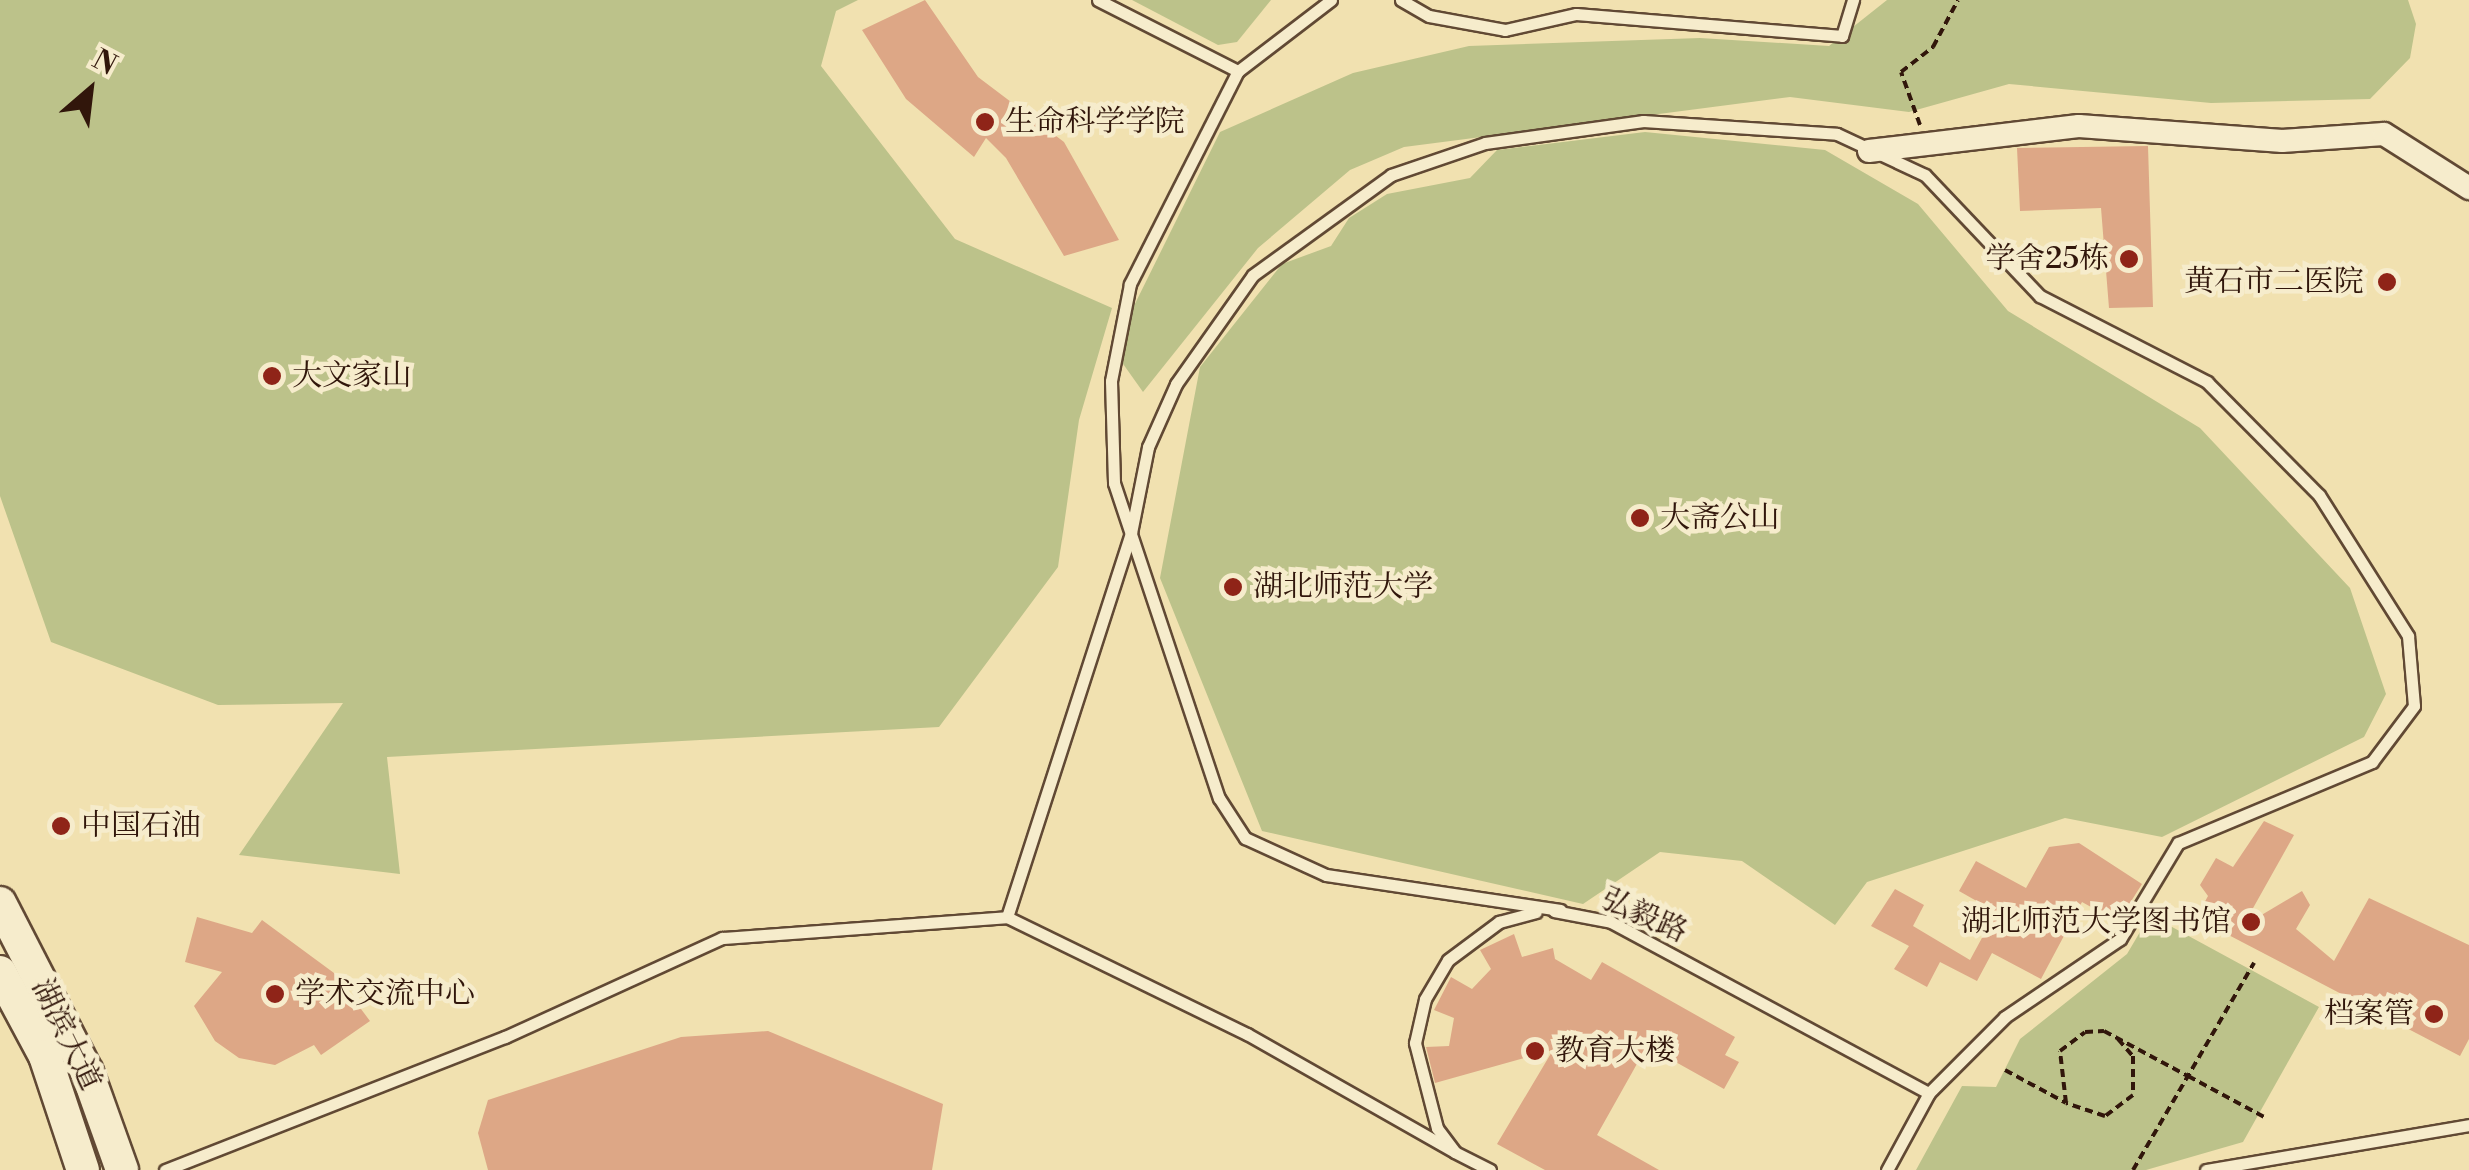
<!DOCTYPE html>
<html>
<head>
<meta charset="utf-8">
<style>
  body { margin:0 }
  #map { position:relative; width:2469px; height:1170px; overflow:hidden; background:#f1e1b0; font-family:"Libre Bodoni","Noto Serif SC",serif }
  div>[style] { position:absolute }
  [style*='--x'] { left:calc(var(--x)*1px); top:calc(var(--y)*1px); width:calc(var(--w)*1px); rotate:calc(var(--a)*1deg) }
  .green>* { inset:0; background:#bcc28a }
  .building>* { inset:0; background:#dda786 }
  .path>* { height:4px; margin-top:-2px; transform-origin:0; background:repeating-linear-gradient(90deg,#31160b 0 8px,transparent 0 13px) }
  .roads { filter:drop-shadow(2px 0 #614934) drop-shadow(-2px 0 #614934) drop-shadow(0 2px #614934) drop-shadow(0 -2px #614934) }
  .lane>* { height:11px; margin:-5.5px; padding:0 5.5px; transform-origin:5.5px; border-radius:5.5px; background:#f6eccc }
  .street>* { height:22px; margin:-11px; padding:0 11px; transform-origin:11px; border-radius:11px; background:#f6eccc }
  .secondary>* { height:32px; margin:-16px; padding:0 16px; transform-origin:16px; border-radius:16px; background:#f6eccc }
  .dots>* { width:28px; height:28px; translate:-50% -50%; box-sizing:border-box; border:5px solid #f6eccc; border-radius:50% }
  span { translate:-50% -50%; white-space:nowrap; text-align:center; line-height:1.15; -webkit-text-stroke:9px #f6eccc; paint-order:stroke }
  .poi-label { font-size:30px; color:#31160b }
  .left { translate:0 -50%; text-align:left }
  .right { translate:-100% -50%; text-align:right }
  .street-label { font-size:30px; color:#31160b }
  .north { position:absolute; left:40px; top:40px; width:100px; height:100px; -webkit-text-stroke:8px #f6eccc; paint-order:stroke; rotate:28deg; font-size:28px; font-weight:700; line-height:40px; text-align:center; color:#31160b }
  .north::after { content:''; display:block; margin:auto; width:35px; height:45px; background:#31160b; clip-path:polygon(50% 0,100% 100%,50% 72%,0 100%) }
</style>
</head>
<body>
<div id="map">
  <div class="green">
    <div style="clip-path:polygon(0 0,858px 0,836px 11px,821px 66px,955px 239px,1112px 308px,1079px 420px,1058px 567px,939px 727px,387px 757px,400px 874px,239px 855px,343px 703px,218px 705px,51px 642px,0 496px)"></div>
    <div style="clip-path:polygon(1132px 0,1271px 0,1237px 42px,1218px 45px)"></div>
    <div style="clip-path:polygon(1887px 0,2408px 0,2416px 24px,2410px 58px,2370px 99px,2211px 103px,2009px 84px,1909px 112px,1790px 97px,1404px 147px,1350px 170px,1258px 248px,1143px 392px,1121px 361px,1121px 332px,1220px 132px,1353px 73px,1469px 46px,1700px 38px,1829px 46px)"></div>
    <div style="clip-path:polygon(1645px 132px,1825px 150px,1918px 204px,2008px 311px,2200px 428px,2350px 588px,2386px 694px,2364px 737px,2162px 837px,2065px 818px,1867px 882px,1835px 925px,1742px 861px,1660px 852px,1583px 904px,1262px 831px,1160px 578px,1200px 367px,1282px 264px,1331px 246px,1349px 218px,1387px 194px,1470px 178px,1497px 150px)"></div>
    <div style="clip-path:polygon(2150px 915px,2319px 1007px,2243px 1142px,2146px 1170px,1916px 1170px,1962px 1086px,1996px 1087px,2020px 1039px,2127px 954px)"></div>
  </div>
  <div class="building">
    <div style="clip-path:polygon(925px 0,978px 77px,1064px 142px,1119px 240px,1064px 256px,1006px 158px,986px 138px,974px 157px,906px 99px,862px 30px)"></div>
    <div style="clip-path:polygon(2148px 146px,2153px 307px,2109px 308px,2101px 208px,2020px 211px,2017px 148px)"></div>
    <div style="clip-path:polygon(2264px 821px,2294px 835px,2243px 926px,2302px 891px,2310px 905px,2296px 929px,2334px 961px,2369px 898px,2469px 945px,2469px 1039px,2460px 1056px,2196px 918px,2208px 896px,2200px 885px,2216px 858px,2233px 867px)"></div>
    <div style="clip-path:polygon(2079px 843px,2142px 884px,2118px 922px,2082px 902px,2041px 979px,1992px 953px,1977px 981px,1940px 962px,1927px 987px,1894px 969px,1909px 946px,1871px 926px,1895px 889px,1924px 905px,1913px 926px,1970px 960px,1996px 912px,1959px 891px,1976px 861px,2026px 888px,2049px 847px)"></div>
    <div style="clip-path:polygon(197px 917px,252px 933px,262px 920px,334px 973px,370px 1021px,321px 1055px,314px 1045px,275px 1065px,239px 1058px,215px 1041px,194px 1006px,222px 972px,185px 962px)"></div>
    <div style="clip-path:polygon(1514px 934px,1522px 957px,1553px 948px,1555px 959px,1591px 980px,1602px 962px,1735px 1037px,1725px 1055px,1739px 1062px,1724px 1089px,1647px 1046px,1597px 1135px,1659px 1170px,1545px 1170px,1497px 1144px,1553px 1050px,1435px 1083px,1426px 1047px,1449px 1046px,1454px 1018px,1434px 1010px,1451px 977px,1472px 989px,1491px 969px,1480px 950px)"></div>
    <div style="clip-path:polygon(768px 1031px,943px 1104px,932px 1170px,488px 1170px,478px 1133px,488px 1100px,681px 1037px)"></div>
  </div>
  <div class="path">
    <div style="--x:1920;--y:125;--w:56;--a:-109.7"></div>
    <div style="--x:1901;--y:72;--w:41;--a:-38"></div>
    <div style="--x:1933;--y:47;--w:53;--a:-62"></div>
    <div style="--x:2118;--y:1039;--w:23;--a:49"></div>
    <div style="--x:2133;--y:1056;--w:39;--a:90"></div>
    <div style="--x:2133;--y:1095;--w:35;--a:143"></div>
    <div style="--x:2105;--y:1116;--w:41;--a:-161.6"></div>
    <div style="--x:2066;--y:1103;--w:52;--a:-96.6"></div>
    <div style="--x:2060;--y:1051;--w:31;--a:-37"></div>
    <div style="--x:2085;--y:1032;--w:19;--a:-3"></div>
    <div style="--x:2104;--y:1031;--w:95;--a:28.2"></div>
    <div style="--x:2188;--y:1076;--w:86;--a:28.3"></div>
    <div style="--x:2005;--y:1070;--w:69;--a:28.4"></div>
    <div style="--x:2133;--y:1170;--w:240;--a:-59.7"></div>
  </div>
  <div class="roads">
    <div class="lane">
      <div style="--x:1098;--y:0;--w:157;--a:26.9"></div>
      <div style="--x:1331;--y:0;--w:117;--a:142.6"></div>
      <div style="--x:1238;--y:71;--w:239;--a:116.9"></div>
      <div style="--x:1130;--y:284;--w:99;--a:101.1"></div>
      <div style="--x:1111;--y:381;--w:102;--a:88.3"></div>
      <div style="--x:1114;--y:483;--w:332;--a:71.6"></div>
      <div style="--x:1219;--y:798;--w:48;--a:57"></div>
      <div style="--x:1245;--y:838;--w:89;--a:24.6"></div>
      <div style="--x:1326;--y:875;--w:237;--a:8.5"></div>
      <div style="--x:1401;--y:0;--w:32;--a:30"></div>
      <div style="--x:1429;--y:16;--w:77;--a:10.4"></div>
      <div style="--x:1505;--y:30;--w:73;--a:-12.7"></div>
      <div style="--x:1576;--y:14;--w:267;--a:4.7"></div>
      <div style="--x:1842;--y:36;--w:38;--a:-73"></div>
      <div style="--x:1554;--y:911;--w:58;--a:10.9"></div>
      <div style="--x:1611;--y:922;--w:361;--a:28.3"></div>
      <div style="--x:1007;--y:917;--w:404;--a:-72.1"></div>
      <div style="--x:1131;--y:533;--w:88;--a:-78.8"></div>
      <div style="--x:1148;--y:447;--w:69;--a:-66"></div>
      <div style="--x:1176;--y:384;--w:133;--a:-54.8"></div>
      <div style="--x:1253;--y:275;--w:170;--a:-35.9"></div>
      <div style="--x:1391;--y:175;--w:99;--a:-18.8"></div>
      <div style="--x:1485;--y:143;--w:160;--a:-7.9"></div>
      <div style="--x:1643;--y:121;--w:194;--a:3.8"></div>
      <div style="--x:1837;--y:134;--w:97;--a:25"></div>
      <div style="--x:1925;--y:175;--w:167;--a:46.5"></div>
      <div style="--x:2040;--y:296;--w:188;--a:27.2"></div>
      <div style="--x:2207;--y:382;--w:159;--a:45.3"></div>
      <div style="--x:2319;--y:495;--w:167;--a:57.7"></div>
      <div style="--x:2408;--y:636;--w:70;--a:85.1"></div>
      <div style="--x:2414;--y:706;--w:70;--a:126.9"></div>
      <div style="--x:2372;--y:762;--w:210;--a:157.3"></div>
      <div style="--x:2178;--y:843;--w:112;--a:121.1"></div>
      <div style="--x:2120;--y:939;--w:139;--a:145.9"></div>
      <div style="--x:2005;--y:1017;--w:107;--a:135"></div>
      <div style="--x:1929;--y:1093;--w:88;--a:118.6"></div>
      <div style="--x:165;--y:1170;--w:365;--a:-21.4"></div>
      <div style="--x:505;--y:1037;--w:239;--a:-24.5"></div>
      <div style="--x:722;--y:938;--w:286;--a:-4.2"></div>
      <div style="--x:1007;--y:917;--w:267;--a:26"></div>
      <div style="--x:1247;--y:1034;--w:239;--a:29.6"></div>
      <div style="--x:1490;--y:1170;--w:39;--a:-153"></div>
      <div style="--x:1455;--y:1152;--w:30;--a:-127"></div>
      <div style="--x:1437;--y:1128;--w:88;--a:-104.5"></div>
      <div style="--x:1415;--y:1043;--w:45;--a:-77.2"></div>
      <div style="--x:1425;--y:999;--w:45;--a:-59.5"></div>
      <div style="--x:1448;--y:960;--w:64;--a:-36.7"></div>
      <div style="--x:1499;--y:922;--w:38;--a:-15"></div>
      <div style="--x:2206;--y:1170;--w:267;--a:-9.7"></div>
    </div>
    <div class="street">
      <div style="--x:1869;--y:151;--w:211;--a:-6.8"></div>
      <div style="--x:2079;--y:126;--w:204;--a:4.2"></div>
      <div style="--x:2282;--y:141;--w:102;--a:-3.9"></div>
      <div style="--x:2384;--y:134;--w:101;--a:32.4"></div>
    </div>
    <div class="secondary">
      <div style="--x:0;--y:903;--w:190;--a:62.8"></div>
      <div style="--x:87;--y:1072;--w:104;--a:70.3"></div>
      <div style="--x:0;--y:972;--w:95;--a:61.8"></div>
      <div style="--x:45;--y:1056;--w:120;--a:71.6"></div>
    </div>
  </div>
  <div class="dots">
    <div style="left:985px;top:122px;background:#8f2418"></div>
    <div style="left:2129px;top:259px;background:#8f2418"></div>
    <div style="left:2387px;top:282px;background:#8f2418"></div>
    <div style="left:272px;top:376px;background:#8f2418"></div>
    <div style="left:1640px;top:518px;background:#8f2418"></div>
    <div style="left:1233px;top:587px;background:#8f2418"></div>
    <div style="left:61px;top:826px;background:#8f2418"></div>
    <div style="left:2251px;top:922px;background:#8f2418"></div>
    <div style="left:275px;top:994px;background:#8f2418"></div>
    <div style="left:2434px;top:1014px;background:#8f2418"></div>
    <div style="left:1535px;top:1051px;background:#8f2418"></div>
  </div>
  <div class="poi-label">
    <span class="left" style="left:1005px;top:122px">生命科学学院</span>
    <span class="right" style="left:2109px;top:259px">学舍25栋</span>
    <span class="right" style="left:2364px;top:282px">黄石市二医院</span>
    <span class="left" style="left:292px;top:376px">大文家山</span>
    <span class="left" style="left:1660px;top:518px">大斋公山</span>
    <span class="left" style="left:1253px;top:587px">湖北师范大学</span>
    <span class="left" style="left:81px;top:826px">中国石油</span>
    <span class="right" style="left:2231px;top:922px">湖北师范大学图书馆</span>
    <span class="left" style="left:295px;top:994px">学术交流中心</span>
    <span class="right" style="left:2414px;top:1014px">档案管</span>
    <span class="left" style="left:1555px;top:1051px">教育大楼</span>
  </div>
  <div class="street-label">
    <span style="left:1644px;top:916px;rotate:24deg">弘毅路</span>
    <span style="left:66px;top:1035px;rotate:64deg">湖滨大道</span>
  </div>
  <div class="north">N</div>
</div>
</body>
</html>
